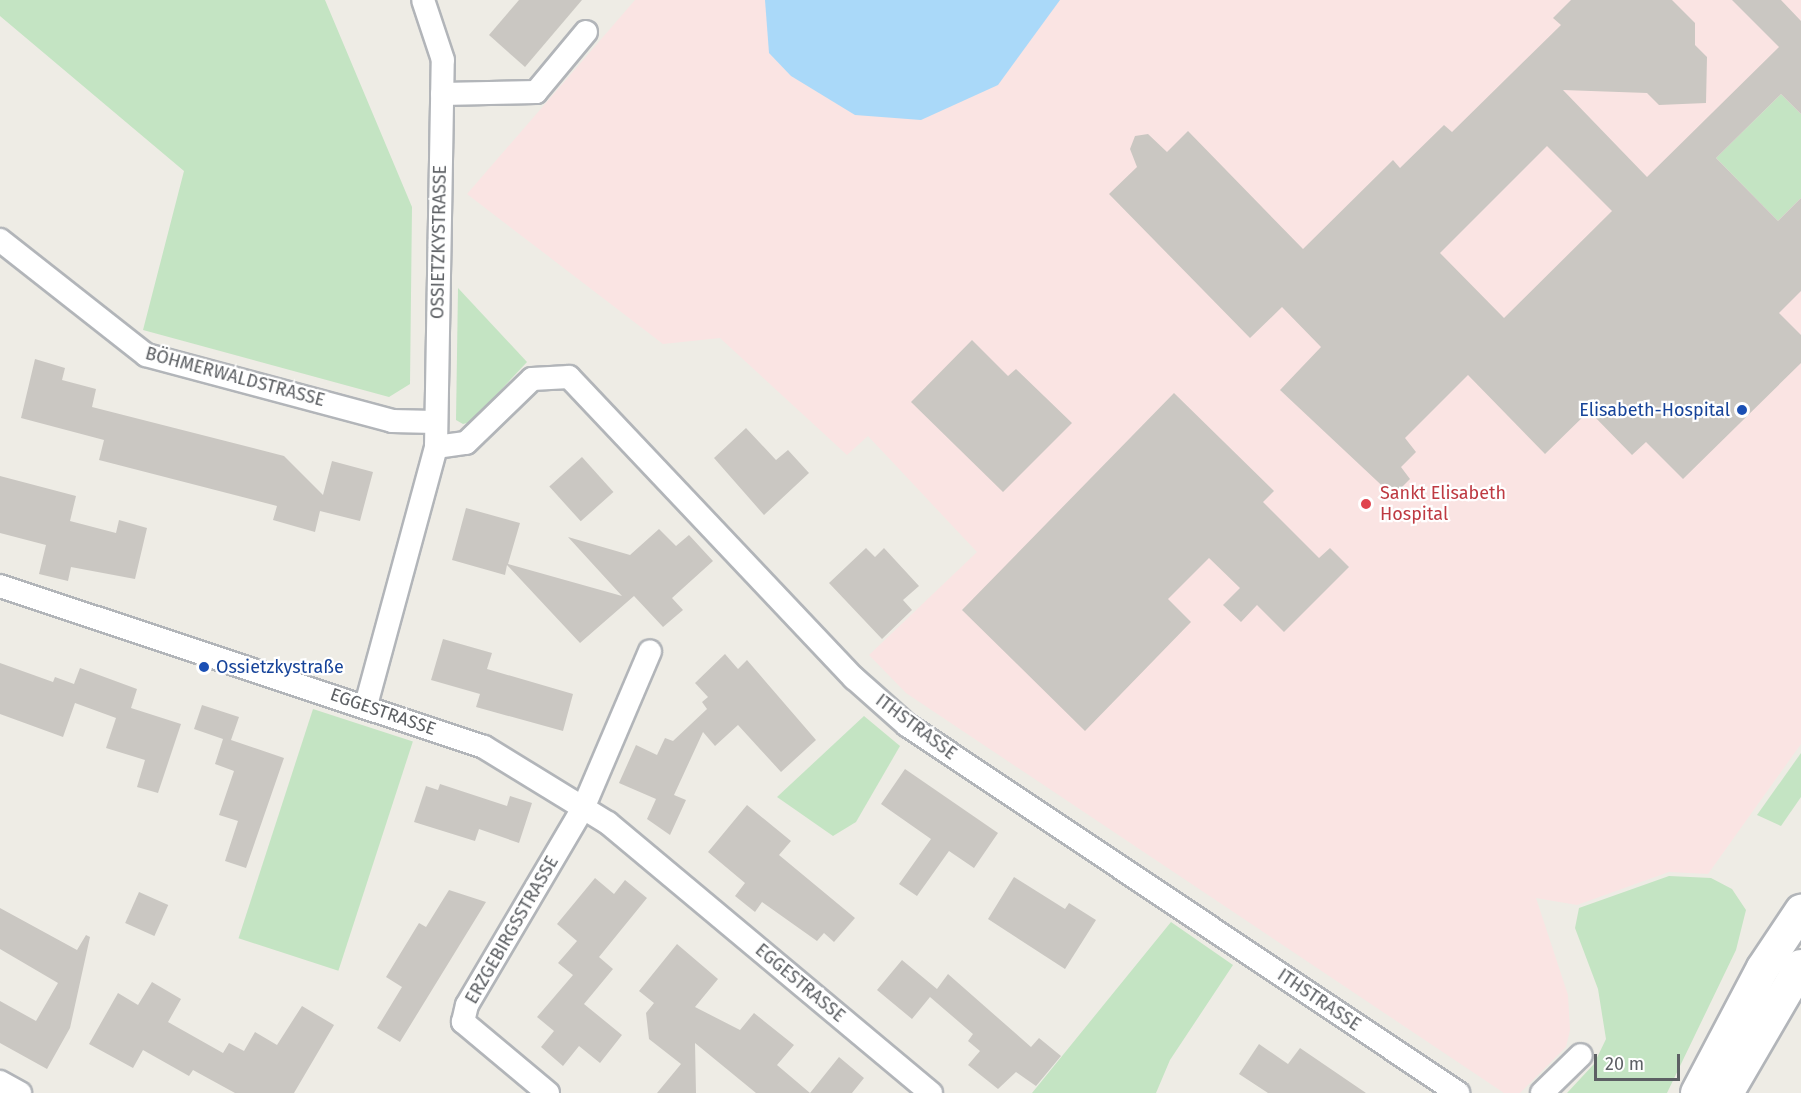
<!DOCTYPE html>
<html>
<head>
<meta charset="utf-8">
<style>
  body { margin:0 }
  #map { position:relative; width:1801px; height:1093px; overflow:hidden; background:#eeece5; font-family:"Fira Sans",sans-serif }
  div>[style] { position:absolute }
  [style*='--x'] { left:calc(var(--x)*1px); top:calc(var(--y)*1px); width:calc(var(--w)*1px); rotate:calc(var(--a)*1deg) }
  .medical>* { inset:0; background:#fae4e3 }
  .green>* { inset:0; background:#c4e4c3; transform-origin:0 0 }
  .water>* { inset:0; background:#aad9f9 }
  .building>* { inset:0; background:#cac7c2; transform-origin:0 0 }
  .roads { filter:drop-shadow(2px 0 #b2b5b9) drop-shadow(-2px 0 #b2b5b9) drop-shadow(0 2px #b2b5b9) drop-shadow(0 -2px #b2b5b9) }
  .street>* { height:22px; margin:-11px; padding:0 11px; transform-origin:11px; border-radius:11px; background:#fff }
  .secondary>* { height:32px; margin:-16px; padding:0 16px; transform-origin:16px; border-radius:16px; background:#fff }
  .dots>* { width:16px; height:16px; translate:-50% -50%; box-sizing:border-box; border:3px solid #fff; border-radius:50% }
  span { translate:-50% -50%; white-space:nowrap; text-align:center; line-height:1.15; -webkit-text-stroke:4.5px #fff; paint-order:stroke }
  .street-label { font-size:18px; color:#5d6064 }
  .transit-label { font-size:18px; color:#164399 }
  .right { translate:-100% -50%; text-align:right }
  .left { translate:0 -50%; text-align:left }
  .health-label { font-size:18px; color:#be3a42 }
  .scale { position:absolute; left:1594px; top:1054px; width:86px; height:27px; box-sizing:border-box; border:3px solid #5d6064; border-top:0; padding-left:8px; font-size:18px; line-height:21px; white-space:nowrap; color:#5d6064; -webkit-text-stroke:4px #fff; paint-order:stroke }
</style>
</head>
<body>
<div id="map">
  <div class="medical">
    <div style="clip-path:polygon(635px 0,1801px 0,1801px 744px,1708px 874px,1669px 872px,1577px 905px,1536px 898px,1568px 995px,1570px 1030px,1566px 1047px,1520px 1093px,1504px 1093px,906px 693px,869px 655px,977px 552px,868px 436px,847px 455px,720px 338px,663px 344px,467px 194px)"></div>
  </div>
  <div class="green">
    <div style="clip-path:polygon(0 0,325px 0,412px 207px,410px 384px,389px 397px,143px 330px,184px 171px,0 16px)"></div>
    <div style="clip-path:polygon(1781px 94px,1801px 114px,1801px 198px,1778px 221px,1716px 158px)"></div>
    <div style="clip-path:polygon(458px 288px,527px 362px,471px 422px,463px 424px,456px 420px)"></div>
    <div style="left:313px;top:709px;width:105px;height:241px;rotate:18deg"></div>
    <div style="clip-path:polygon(864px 716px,900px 746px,856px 822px,833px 836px,777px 797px)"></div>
    <div style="clip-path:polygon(1801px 753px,1801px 797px,1781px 826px,1757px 815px)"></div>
    <div style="clip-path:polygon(1669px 876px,1711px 878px,1732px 889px,1746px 910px,1736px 950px,1667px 1093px,1567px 1093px,1594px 1064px,1606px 1039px,1598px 989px,1575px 928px,1579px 908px)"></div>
    <div style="clip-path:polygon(1171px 922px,1233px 965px,1170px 1060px,1156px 1093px,1032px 1093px)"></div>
  </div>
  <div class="water">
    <div style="clip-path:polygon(765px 0,1060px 0,998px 85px,921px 120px,855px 115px,791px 76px,769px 53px)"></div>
  </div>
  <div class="building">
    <div style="clip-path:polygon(519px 0,582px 0,525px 67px,489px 35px)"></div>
    <div style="clip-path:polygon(evenodd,1571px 0,1672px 0,1695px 23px,1695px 45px,1707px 57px,1706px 103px,1659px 105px,1647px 93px,1563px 90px,1647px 177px,1779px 47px,1732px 0,1781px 0,1801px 21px,1801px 114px,1781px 94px,1716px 158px,1778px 221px,1801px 198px,1801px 291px,1779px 313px,1801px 335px,1801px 363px,1683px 479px,1646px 442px,1632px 455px,1589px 411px,1545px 454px,1468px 375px,1405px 438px,1416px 452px,1401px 467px,1410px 479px,1393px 496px,1280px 390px,1321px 347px,1282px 307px,1250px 338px,1109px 194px,1137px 167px,1130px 149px,1135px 136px,1148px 134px,1167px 152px,1188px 131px,1303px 249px,1393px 160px,1400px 168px,1444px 125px,1452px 132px,1561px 25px,1553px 18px,1571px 0,1547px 146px,1612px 211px,1504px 318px,1440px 253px,1547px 146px)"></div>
    <div style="clip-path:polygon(972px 340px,1008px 376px,1016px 369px,1072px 423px,1003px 492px,911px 402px)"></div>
    <div style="clip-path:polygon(35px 359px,65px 368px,62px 380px,96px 389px,92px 407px,284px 456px,323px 495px,332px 461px,373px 472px,360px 521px,320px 511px,315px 532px,273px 520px,277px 506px,99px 460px,104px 440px,21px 418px)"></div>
    <div style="clip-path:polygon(1174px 393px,1274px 491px,1263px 502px,1319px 558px,1330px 548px,1349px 567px,1284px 632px,1257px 605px,1241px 622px,1223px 605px,1240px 588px,1209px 558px,1168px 599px,1191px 622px,1085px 731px,962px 610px)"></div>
    <div style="clip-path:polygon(746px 428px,776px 460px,788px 450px,809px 473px,764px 515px,714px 458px)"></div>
    <div style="left:582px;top:457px;width:47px;height:44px;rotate:48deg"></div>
    <div style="clip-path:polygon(0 476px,76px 496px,70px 521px,116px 533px,119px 520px,147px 528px,135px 579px,71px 567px,68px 581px,39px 574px,46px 545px,0 533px)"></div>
    <div style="clip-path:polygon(466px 508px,520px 523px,508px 564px,622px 596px,568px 537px,630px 555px,659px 529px,676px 546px,689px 535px,713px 561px,672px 598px,683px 610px,663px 627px,634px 596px,580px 643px,507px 565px,505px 575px,452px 560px)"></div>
    <div style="clip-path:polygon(866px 548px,875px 557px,884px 548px,919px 586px,903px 600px,912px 610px,882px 639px,829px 583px)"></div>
    <div style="clip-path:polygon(443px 639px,492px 653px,487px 669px,573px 694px,563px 731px,476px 707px,480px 694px,431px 680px)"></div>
    <div style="clip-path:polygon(725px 654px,738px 669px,747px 660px,816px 740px,781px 772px,738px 725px,715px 746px,703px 732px,674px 795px,686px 800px,670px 835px,647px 819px,656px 799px,619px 783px,636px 745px,657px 755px,665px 738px,673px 741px,707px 709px,702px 702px,708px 697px,695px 683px)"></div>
    <div style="clip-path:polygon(0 663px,53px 682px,55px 677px,74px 684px,80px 668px,137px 689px,131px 708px,181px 724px,158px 793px,137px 787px,145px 760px,106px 748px,116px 718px,75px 703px,63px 737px,0 714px)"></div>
    <div style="clip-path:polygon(202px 705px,239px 717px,231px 740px,284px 758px,246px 868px,225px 861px,238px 821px,219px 815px,234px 771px,215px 764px,223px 739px,194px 729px)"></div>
    <div style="clip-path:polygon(905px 769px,998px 833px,974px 868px,949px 851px,917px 896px,899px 884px,931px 839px,881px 804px)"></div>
    <div style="clip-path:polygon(440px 784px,507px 806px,510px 796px,532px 803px,519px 843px,479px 829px,475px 841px,414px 822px,426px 786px,438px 790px)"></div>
    <div style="clip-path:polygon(747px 805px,791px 841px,779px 855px,855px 918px,834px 942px,824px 933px,817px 941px,762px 902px,755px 912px,735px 896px,745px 883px,708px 852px)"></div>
    <div style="clip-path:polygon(1014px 877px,1065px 909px,1069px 903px,1096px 920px,1065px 969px,988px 919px)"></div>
    <div style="clip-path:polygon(595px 878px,614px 894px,625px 880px,647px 898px,599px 957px,613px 969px,584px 1004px,622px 1035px,600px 1063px,579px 1046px,563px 1066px,541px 1047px,554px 1031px,537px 1017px,573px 975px,558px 963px,577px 941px,557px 924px)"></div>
    <div style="clip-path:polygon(449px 890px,486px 902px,400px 1042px,377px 1028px,402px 987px,386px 977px,419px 923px,426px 927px)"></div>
    <div style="left:139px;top:892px;width:32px;height:34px;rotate:24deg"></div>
    <div style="clip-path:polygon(0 908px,77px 950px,86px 935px,90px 937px,70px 1028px,47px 1069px,0 1043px,0 1001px,36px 1021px,58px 983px,0 949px)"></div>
    <div style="clip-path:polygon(677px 944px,718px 979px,695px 1007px,740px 1030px,754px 1013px,794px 1045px,777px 1065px,810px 1093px,839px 1057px,864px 1078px,852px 1093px,756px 1093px,695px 1043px,696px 1093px,657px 1093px,681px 1064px,649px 1039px,646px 1013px,654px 1003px,639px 991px)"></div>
    <div style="clip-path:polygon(902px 960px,937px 989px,948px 974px,1031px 1047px,1039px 1038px,1061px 1056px,1036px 1086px,1016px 1072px,998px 1089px,968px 1065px,980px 1051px,968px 1041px,973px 1034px,930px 997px,912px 1019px,877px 990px)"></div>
    <div style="clip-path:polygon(152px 982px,181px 999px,168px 1022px,223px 1053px,229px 1043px,244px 1051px,255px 1032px,277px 1045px,302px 1006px,334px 1025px,294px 1093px,235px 1093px,193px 1070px,189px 1076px,143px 1050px,133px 1068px,89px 1044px,118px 993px,138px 1005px)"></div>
    <div style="clip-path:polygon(1259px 1044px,1288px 1064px,1300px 1048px,1366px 1093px,1268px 1093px,1239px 1074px)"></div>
  </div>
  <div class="roads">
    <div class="street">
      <div style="--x:442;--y:94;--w:94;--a:-1.2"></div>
      <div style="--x:536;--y:92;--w:78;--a:-50.2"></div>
      <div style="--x:0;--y:240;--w:186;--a:38.2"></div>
      <div style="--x:146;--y:355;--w:255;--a:15"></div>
      <div style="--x:392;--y:421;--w:43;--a:1.3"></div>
      <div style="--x:436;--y:447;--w:30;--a:-8"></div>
      <div style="--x:466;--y:443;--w:92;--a:-44.1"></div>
      <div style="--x:532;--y:379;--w:37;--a:-3"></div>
      <div style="--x:569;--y:377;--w:415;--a:46.6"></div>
      <div style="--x:854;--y:678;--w:71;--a:41.6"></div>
      <div style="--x:907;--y:725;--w:663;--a:33.74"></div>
      <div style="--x:0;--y:586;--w:510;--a:18.4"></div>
      <div style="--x:484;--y:747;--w:145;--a:31.5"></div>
      <div style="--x:608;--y:823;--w:421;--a:39.9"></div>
      <div style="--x:366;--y:705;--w:267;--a:-74.8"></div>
      <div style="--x:436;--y:447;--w:387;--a:-89"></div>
      <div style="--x:443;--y:60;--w:63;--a:-108.4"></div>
      <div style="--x:0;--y:1082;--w:23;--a:29"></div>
      <div style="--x:548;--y:1093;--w:111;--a:-140.1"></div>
      <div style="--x:463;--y:1022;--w:17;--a:-77"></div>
      <div style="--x:467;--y:1005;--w:231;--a:-59.5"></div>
      <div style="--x:584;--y:806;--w:168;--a:-66.9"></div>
      <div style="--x:1542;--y:1093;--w:54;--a:-44.3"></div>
    </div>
    <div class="secondary">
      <div style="--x:1697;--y:1093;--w:141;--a:-62.2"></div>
      <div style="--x:1763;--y:968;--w:69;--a:-56.3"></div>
      <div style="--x:1727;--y:1093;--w:147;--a:-59.8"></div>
    </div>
  </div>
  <div class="dots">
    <div style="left:1742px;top:410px;background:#1a4fb4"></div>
    <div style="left:1366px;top:504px;background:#e0444e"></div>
    <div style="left:204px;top:667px;background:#1a4fb4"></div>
  </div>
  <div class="street-label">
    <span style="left:439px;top:242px;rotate:-89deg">OSSIETZKYSTRASSE</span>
    <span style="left:235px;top:377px;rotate:15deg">BÖHMERWALDSTRASSE</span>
    <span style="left:383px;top:712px;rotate:19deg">EGGESTRASSE</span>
    <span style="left:916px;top:727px;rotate:37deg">ITHSTRASSE</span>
    <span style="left:512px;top:930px;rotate:-60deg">ERZGEBIRGSSTRASSE</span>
    <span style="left:800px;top:983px;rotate:40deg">EGGESTRASSE</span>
    <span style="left:1319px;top:1000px;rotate:34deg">ITHSTRASSE</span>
  </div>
  <div class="transit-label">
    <span class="right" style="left:1730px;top:410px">Elisabeth-Hospital</span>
    <span class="left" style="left:216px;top:667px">Ossietzkystraße</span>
  </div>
  <div class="health-label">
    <span class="left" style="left:1380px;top:504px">Sankt Elisabeth<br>Hospital</span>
  </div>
  <div class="scale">20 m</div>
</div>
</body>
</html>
